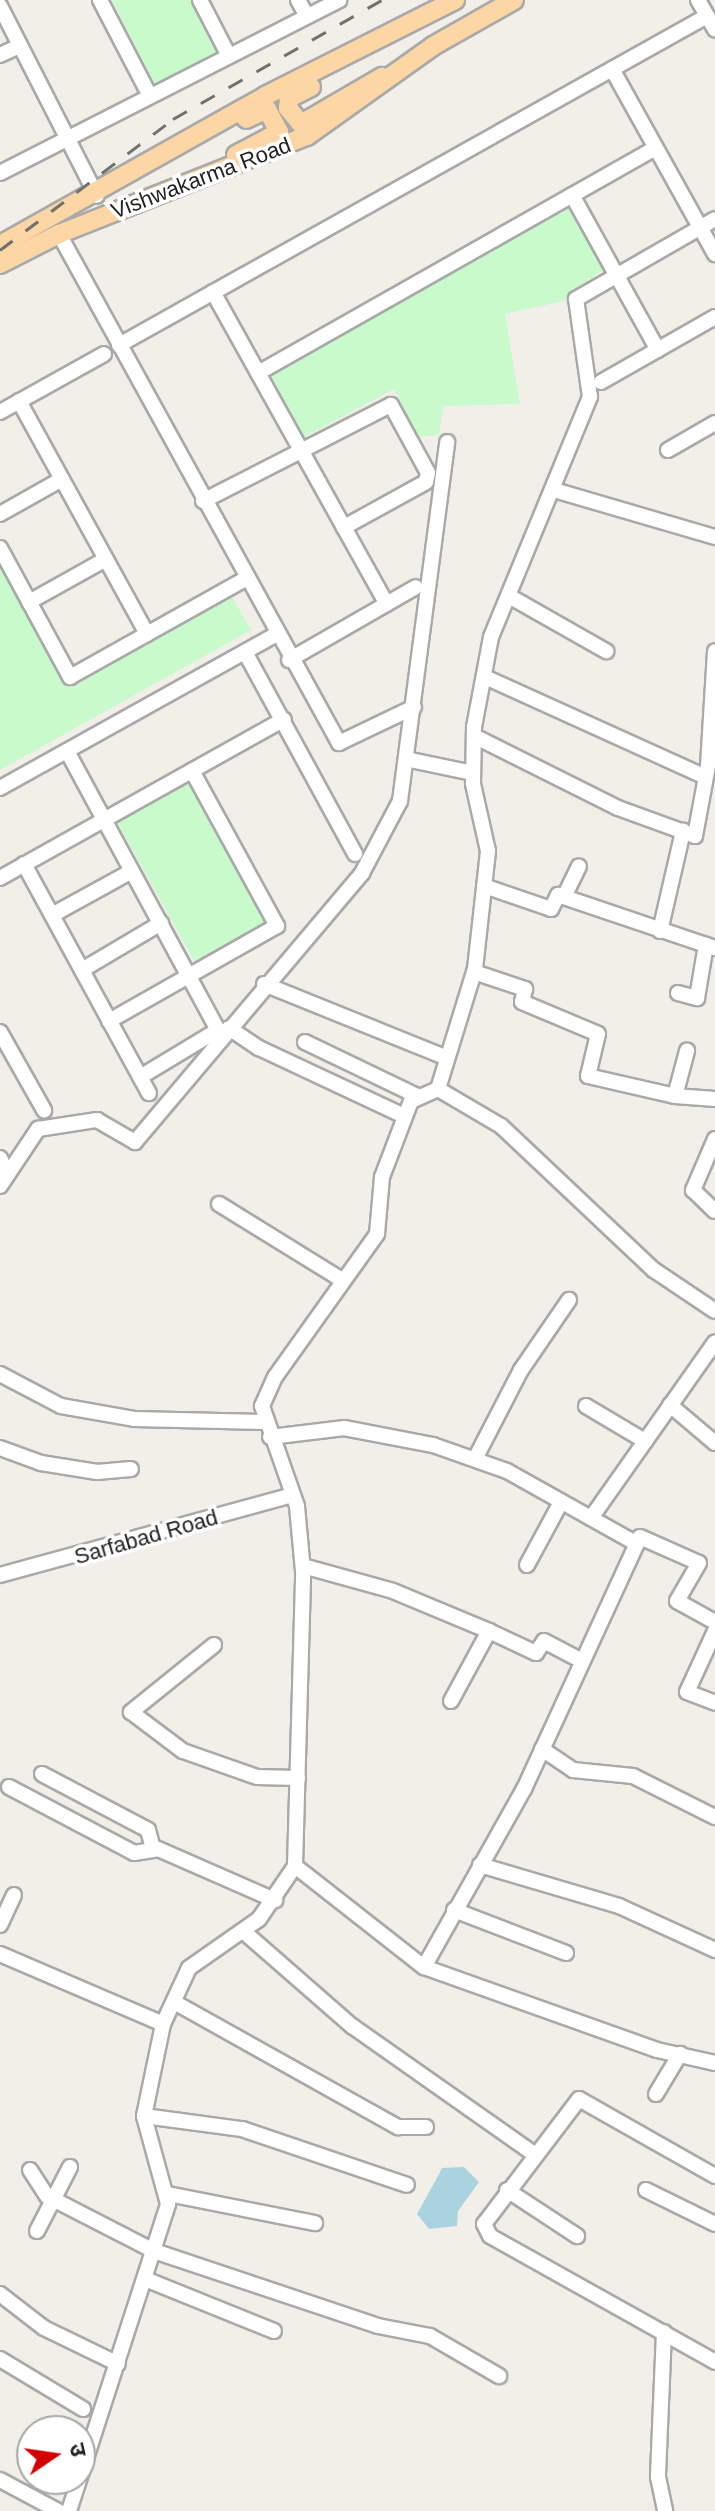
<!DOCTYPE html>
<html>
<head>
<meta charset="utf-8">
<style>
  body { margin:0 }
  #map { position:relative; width:715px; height:2511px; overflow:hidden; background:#f2efe9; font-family:Helvetica,"Noto Sans Devanagari",sans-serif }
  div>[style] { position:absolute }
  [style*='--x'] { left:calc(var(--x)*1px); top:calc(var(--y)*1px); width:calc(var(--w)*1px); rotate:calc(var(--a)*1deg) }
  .park>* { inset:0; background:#c8facc; transform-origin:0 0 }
  .water>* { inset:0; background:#aad3df }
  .roads { filter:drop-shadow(2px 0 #a9a9a9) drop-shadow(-2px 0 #a9a9a9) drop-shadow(0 2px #a9a9a9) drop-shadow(0 -2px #a9a9a9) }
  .minor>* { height:14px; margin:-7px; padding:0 7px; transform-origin:7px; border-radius:7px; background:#fff }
  .major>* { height:18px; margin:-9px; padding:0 9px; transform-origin:9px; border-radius:9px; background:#fcd6a4 }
  .rail>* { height:3px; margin-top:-1.5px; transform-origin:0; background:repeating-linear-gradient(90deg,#707070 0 16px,transparent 0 32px) }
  span { translate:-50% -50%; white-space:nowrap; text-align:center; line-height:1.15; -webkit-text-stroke:7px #fff; paint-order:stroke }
  .street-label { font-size:22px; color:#222 }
  .north { position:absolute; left:16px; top:2415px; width:80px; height:80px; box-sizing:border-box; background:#fff; border:2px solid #a7a7a7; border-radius:50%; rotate:77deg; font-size:22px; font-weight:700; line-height:32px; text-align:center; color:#222 }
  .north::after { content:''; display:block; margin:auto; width:28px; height:36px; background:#d40000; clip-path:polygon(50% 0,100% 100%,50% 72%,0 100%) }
</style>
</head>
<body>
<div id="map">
  <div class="park">
    <div style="clip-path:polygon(112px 0,192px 0,218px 52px,155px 85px)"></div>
    <div style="clip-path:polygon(570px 208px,605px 269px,570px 292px,568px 300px,505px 314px,520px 404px,443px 406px,439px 435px,419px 437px,394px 389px,304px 437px,271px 375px)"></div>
    <div style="clip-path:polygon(0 564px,70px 688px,232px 597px,251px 630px,0 770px)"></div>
    <div style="left:187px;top:781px;width:163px;height:81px;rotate:61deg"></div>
  </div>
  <div class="water">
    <div style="clip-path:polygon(464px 2167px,479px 2182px,458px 2211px,457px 2226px,429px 2229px,417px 2214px,438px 2176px,442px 2168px)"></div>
  </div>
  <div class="roads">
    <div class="minor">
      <div style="--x:100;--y:0;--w:108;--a:62.5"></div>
      <div style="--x:200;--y:0;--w:63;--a:62.6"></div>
      <div style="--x:298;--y:0;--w:18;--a:61"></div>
      <div style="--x:698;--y:0;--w:34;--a:60"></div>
      <div style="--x:0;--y:6;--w:213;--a:63"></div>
      <div style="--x:0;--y:55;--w:21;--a:-25"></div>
      <div style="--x:612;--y:69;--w:212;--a:60.9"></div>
      <div style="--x:0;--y:173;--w:381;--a:-27"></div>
      <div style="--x:572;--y:195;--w:177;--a:61"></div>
      <div style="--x:59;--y:234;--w:581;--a:61.18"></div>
      <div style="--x:339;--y:743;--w:83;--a:-25.6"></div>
      <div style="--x:213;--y:292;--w:357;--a:60.9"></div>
      <div style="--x:119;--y:345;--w:674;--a:-29.23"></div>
      <div style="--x:258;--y:373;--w:457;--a:-29.5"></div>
      <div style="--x:601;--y:382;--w:131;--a:-29.7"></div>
      <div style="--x:19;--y:401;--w:266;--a:61.2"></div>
      <div style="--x:0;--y:412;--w:119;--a:-29.1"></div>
      <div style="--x:668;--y:450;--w:54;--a:-29.9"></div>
      <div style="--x:554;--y:490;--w:168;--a:16.3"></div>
      <div style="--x:203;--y:501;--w:211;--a:-27.1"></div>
      <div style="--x:391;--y:405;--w:77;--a:61.4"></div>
      <div style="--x:428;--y:473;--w:9;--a:103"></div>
      <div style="--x:426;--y:482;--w:94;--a:151.2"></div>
      <div style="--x:0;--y:514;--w:71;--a:-29.4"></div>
      <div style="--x:0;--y:548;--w:147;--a:61.5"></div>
      <div style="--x:70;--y:677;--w:201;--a:-29.2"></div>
      <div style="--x:509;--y:596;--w:112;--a:29.6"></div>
      <div style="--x:29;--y:602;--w:88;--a:-29.2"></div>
      <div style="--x:245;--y:652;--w:230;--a:61.4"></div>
      <div style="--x:289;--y:660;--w:146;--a:-29.9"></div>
      <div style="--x:485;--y:677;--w:242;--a:24.4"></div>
      <div style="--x:474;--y:736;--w:161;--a:26.6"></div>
      <div style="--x:618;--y:808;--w:82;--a:20"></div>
      <div style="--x:695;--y:836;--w:71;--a:-79.5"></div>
      <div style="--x:708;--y:766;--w:115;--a:-86.5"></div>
      <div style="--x:67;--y:751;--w:317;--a:61.6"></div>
      <div style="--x:218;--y:1030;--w:91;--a:148.9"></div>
      <div style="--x:406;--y:759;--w:68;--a:11.8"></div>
      <div style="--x:0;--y:788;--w:315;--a:-29.1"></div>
      <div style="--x:24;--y:864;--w:261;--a:61.4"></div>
      <div style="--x:0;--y:878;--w:325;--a:-29.2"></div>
      <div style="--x:484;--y:886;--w:71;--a:18.9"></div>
      <div style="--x:551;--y:909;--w:16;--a:-63"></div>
      <div style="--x:558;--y:895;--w:166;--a:18.7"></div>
      <div style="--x:564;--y:897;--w:34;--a:-64"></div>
      <div style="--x:52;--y:915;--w:91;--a:-28.8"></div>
      <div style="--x:660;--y:931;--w:103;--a:-77"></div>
      <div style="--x:82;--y:970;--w:92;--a:-30.7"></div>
      <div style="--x:474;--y:972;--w:54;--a:18.4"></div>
      <div style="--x:525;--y:989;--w:13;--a:103"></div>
      <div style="--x:522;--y:1002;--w:82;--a:22.8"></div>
      <div style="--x:598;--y:1034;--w:43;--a:103.4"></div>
      <div style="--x:588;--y:1076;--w:89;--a:12.9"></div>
      <div style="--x:675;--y:1096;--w:47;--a:-75.1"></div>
      <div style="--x:264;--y:984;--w:197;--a:22"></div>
      <div style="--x:678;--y:993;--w:20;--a:15"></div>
      <div style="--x:697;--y:998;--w:54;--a:-80.4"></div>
      <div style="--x:109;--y:1021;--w:193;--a:-29.5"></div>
      <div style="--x:277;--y:926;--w:177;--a:-118.7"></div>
      <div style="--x:229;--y:1028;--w:36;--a:34"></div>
      <div style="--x:259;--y:1048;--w:160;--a:25.1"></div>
      <div style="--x:0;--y:1032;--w:90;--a:60.6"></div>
      <div style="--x:305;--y:1042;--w:124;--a:25.7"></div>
      <div style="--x:438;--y:1089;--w:126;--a:-72.9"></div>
      <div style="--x:475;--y:969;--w:119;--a:-83.7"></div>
      <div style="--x:488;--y:851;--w:69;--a:-102.6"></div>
      <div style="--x:473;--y:784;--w:57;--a:-89"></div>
      <div style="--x:474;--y:727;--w:92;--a:-79.3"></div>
      <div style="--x:491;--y:637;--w:260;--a:-67.6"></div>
      <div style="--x:590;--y:397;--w:99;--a:-98.1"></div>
      <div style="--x:576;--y:299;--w:160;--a:-29.9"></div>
      <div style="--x:675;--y:1096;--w:40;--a:4.3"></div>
      <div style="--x:715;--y:1139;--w:56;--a:113.3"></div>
      <div style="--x:693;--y:1190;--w:30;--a:44"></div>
      <div style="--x:0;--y:1158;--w:17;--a:65"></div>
      <div style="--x:0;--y:1186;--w:69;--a:-56.3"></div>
      <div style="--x:38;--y:1129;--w:60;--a:-8.7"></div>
      <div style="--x:97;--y:1120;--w:44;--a:30.1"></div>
      <div style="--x:135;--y:1142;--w:352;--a:-49.8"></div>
      <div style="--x:362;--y:873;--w:81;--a:-62.2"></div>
      <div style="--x:400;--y:801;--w:362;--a:-82.5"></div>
      <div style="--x:219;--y:1204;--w:145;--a:31.7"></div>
      <div style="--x:0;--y:1374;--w:69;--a:27.7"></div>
      <div style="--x:61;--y:1406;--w:74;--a:10.1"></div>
      <div style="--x:134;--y:1419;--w:130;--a:1.3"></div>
      <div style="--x:670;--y:1405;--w:59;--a:40.2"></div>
      <div style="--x:586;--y:1406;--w:69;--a:30.7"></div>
      <div style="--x:270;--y:1437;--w:75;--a:-6.9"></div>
      <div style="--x:344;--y:1428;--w:91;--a:10.8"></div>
      <div style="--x:433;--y:1445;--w:78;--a:19.4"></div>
      <div style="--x:507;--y:1471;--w:149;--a:29.3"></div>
      <div style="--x:0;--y:1448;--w:44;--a:20.1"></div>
      <div style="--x:41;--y:1463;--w:57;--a:9.1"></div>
      <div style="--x:97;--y:1472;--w:34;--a:-5"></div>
      <div style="--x:475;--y:1459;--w:100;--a:-62.7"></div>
      <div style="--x:521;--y:1370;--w:85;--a:-55.6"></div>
      <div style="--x:591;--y:1518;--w:215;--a:-54.8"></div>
      <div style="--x:527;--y:1565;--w:72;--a:-61.6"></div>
      <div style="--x:303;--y:1566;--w:93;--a:15.5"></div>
      <div style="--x:393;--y:1591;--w:104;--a:22.6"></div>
      <div style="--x:0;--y:1575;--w:303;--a:-15.3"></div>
      <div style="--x:715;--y:1631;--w:67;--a:114.7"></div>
      <div style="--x:687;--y:1692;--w:30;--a:21"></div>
      <div style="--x:214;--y:1645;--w:107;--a:141.1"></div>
      <div style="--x:131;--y:1712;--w:65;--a:36.9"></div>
      <div style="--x:183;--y:1751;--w:78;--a:19.4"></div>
      <div style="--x:257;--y:1777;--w:41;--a:1.4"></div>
      <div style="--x:451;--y:1701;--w:80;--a:-61.5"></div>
      <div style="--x:489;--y:1631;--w:52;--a:25.1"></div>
      <div style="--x:536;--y:1653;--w:14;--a:-56"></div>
      <div style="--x:544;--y:1641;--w:43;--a:27.8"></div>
      <div style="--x:542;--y:1749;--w:37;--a:34"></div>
      <div style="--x:573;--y:1770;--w:60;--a:5.7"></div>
      <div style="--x:633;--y:1776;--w:92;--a:26.6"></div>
      <div style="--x:42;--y:1774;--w:120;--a:27.8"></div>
      <div style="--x:148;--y:1830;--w:20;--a:75"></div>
      <div style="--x:9;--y:1787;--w:141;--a:27.8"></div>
      <div style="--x:134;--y:1853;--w:24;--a:-9"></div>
      <div style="--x:158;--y:1849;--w:128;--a:23.6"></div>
      <div style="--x:480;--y:1865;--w:145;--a:16.4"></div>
      <div style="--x:619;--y:1906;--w:106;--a:24.6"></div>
      <div style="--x:295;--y:1866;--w:164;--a:38.1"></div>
      <div style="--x:424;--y:1967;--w:247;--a:19.6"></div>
      <div style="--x:657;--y:2050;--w:59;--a:12.6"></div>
      <div style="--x:454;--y:1910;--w:120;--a:21"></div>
      <div style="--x:0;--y:1925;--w:33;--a:-65"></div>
      <div style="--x:243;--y:1931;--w:145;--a:41.1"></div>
      <div style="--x:352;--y:2026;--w:223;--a:35.1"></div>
      <div style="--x:0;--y:1954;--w:177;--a:23.2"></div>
      <div style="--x:424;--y:1967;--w:204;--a:-60.7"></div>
      <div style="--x:524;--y:1789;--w:277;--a:-65.3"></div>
      <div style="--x:640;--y:1537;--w:64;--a:23.8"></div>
      <div style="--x:699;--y:1563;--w:44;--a:120.1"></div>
      <div style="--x:677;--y:1601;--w:43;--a:28.9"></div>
      <div style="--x:174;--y:2002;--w:257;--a:29.2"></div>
      <div style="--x:398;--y:2127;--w:28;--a:0"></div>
      <div style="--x:656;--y:2094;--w:47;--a:-59"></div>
      <div style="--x:144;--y:2116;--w:99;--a:7.6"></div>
      <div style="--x:242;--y:2129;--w:174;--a:18.7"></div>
      <div style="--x:30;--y:2170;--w:31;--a:57"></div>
      <div style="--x:47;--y:2196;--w:120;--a:27.2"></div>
      <div style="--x:154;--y:2251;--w:236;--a:18.5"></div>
      <div style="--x:378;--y:2326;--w:53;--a:10.9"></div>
      <div style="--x:430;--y:2336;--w:80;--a:30.1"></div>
      <div style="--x:715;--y:2176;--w:156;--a:-150.5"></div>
      <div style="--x:579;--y:2099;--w:157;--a:127.2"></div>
      <div style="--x:484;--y:2224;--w:13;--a:63"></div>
      <div style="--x:490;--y:2236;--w:258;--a:29.2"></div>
      <div style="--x:507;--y:2190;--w:84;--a:33.3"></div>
      <div style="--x:646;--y:2190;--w:77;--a:26.2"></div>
      <div style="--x:168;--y:2194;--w:150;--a:11.2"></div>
      <div style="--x:37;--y:2231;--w:72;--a:-62.7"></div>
      <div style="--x:145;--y:2279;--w:139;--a:22"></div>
      <div style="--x:0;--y:2294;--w:56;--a:37.7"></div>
      <div style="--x:44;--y:2328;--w:82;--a:25.9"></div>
      <div style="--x:664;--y:2332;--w:145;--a:92.4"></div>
      <div style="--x:658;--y:2477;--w:35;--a:78"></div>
      <div style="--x:0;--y:2359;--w:97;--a:31.1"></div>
      <div style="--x:0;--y:2480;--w:66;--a:28.1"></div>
      <div style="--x:69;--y:2511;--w:323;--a:-72.1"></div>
      <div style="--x:168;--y:2204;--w:91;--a:-105.3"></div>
      <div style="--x:144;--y:2116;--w:94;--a:-78.3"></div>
      <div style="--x:163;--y:2024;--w:62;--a:-65.1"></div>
      <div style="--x:189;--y:1968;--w:85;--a:-35"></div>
      <div style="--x:259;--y:1919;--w:64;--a:-55.8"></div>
      <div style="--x:295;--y:1866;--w:295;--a:-88.4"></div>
      <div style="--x:303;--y:1571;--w:65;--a:-95.3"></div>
      <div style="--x:297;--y:1506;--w:106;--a:-109.3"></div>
      <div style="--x:262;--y:1406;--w:32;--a:-66"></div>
      <div style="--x:275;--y:1377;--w:176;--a:-54.5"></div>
      <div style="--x:377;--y:1234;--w:57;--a:-85"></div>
      <div style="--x:382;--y:1177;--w:81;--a:-69.1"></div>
      <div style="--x:411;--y:1101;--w:30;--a:-24"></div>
      <div style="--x:438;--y:1089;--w:73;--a:30.4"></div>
      <div style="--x:501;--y:1126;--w:210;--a:43.3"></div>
      <div style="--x:654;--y:1270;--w:73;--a:33.9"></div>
    </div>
    <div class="major">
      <div style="--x:311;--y:87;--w:25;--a:153"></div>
      <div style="--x:289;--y:98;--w:10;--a:96"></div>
      <div style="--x:288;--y:108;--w:21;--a:51"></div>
      <div style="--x:301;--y:124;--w:94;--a:-30.1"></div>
      <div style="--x:236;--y:155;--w:49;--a:-28.1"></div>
      <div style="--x:279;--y:132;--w:26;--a:-118"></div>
      <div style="--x:267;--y:109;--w:23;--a:155"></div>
      <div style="--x:0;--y:245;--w:304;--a:-29.3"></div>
      <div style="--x:265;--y:96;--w:213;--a:-26.8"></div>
      <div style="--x:0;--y:264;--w:66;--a:-27"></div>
      <div style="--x:59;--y:234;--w:267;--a:-21.6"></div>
      <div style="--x:307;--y:136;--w:155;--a:-35.5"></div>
      <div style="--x:433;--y:46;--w:93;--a:-29.6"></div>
    </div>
  </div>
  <div class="rail">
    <div style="--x:0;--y:250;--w:217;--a:-37.1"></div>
    <div style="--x:173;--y:119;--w:241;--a:-29.7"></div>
  </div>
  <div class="street-label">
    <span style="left:201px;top:178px;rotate:-21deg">Vishwakarma Road</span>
    <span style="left:146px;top:1537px;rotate:-16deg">Sarfabad Road</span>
  </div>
  <div class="north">उ</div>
</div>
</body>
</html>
